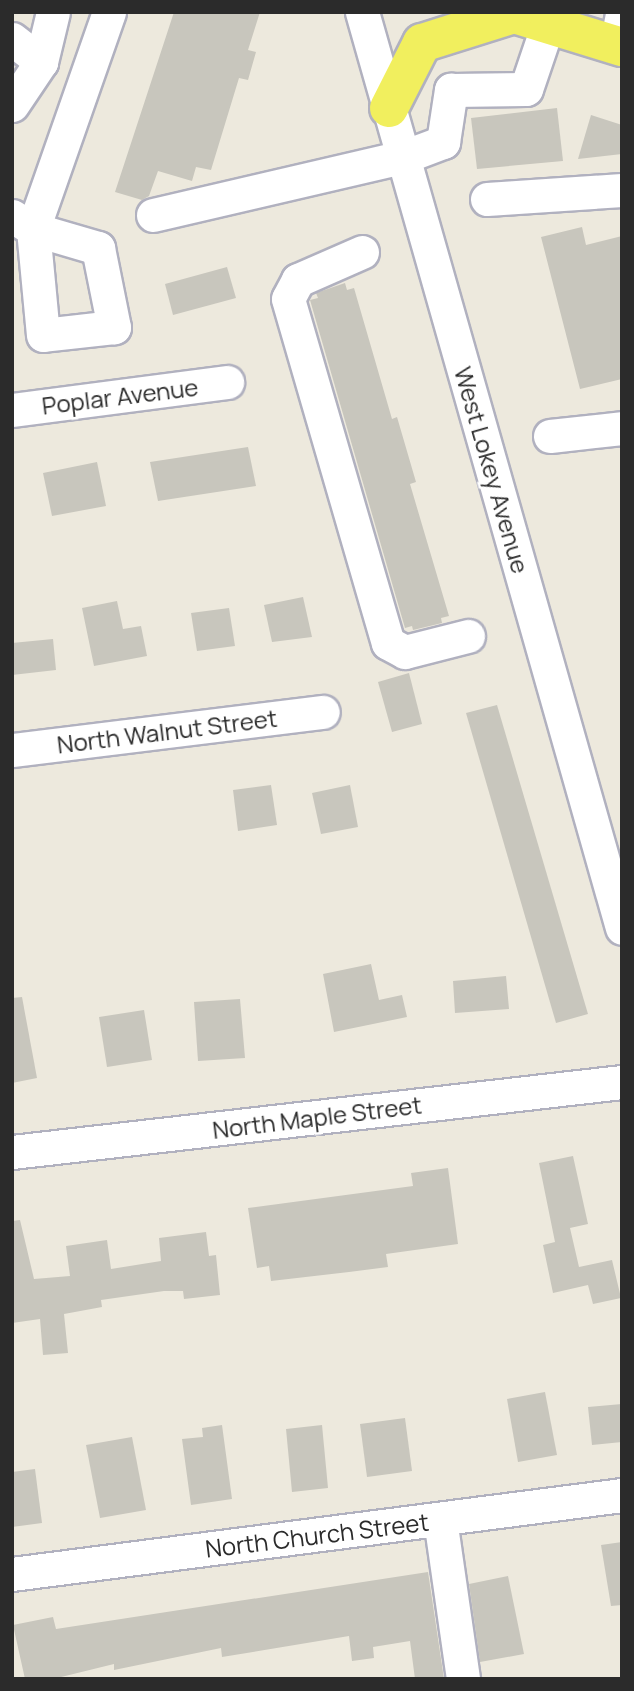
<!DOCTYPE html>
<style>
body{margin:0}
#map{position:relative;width:634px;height:1691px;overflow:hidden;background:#ede9dd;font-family:Manrope,sans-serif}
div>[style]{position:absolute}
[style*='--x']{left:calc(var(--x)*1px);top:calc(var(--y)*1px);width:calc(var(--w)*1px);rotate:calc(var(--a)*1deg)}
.building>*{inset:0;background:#c8c6bd}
.roads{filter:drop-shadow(2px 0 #b1b1bf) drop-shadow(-2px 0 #b1b1bf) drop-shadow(0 2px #b1b1bf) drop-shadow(0 -2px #b1b1bf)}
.minor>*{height:33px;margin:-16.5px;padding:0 16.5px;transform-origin:16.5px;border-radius:16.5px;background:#fff}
.major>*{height:38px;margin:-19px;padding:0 19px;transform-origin:19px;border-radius:19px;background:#f1ef5e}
span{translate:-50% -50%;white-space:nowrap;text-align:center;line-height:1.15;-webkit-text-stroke:5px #fff;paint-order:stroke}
.street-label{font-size:24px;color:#2b2b2b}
.frame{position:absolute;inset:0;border:14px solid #2b2b2b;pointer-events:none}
</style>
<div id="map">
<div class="building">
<div style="clip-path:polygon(174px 12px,260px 12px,248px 50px,256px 52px,248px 80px,239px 78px,211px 170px,196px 167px,192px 181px,158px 171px,149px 196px,142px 200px,115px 192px)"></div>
<div style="clip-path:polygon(557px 108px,563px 161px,477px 169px,471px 118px)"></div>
<div style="clip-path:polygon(591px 115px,622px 125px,622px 154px,578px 159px)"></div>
<div style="clip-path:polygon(582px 227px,586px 245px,622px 236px,622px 379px,580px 389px,541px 237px)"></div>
<div style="clip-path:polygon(227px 267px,236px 298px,173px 315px,165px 284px)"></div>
<div style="clip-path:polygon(345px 283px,347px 290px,354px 288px,392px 419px,397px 417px,416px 482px,410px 484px,449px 616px,441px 618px,442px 623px,413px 630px,412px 626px,405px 628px,310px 300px,318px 298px,316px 293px)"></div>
<div style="clip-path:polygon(248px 447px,256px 486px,158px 501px,150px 462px)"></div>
<div style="clip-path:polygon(97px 462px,106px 506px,52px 516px,43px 473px)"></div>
<div style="clip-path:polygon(303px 597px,312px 637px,272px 642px,264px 605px)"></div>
<div style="clip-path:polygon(117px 601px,123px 629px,141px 626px,147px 656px,94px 666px,82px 608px)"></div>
<div style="clip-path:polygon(229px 608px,235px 646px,197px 651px,191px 613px)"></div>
<div style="clip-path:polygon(53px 639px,56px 670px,12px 675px,12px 643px)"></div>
<div style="clip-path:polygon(409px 673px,422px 724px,392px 732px,378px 682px)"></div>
<div style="clip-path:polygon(497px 705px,588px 1014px,556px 1023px,466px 713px)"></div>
<div style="clip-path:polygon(271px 785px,277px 825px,238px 831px,233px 790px)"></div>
<div style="clip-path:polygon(350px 785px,358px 827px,321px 834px,312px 793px)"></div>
<div style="clip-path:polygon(371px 964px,379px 1000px,402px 995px,407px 1017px,334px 1032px,323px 974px)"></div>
<div style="clip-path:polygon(506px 976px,509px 1009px,455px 1013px,453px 981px)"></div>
<div style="clip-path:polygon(22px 997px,37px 1078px,12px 1083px,12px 998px)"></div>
<div style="clip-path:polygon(240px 999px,245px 1058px,198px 1061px,194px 1002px)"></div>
<div style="clip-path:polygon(144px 1010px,152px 1060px,107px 1067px,99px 1017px)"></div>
<div style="clip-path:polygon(573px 1156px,588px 1224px,570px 1228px,579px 1267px,612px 1260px,621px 1298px,593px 1304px,588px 1285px,553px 1293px,543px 1245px,555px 1242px,539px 1163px)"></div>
<div style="clip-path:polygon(448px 1168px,458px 1244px,386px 1254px,388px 1267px,349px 1272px,271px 1281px,269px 1266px,257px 1268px,248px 1208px,413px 1186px,411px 1173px)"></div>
<div style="clip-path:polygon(20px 1220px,34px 1279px,70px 1276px,66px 1246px,107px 1240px,111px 1269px,161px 1261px,159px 1238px,206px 1232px,209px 1256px,216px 1255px,220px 1295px,184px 1299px,183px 1291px,164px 1291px,101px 1300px,102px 1307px,64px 1314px,68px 1353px,43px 1355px,40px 1319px,12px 1323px,12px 1221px)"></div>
<div style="clip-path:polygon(545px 1392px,557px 1455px,518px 1462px,507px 1399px)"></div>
<div style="clip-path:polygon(622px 1404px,622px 1442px,592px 1445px,588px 1407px)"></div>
<div style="clip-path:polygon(405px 1418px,412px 1471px,367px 1477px,360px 1424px)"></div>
<div style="clip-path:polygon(222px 1425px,232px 1499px,191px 1505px,182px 1439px,203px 1437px,202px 1428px)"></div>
<div style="clip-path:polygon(322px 1425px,328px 1488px,292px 1492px,286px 1429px)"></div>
<div style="clip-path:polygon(132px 1437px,146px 1510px,100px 1518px,86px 1445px)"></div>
<div style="clip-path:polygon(35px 1469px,42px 1523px,12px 1527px,12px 1472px)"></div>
<div style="clip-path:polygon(622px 1542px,622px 1605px,611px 1606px,601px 1545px)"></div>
<div style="clip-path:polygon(428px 1572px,444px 1679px,415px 1679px,410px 1641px,373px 1647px,374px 1658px,352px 1661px,349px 1636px,222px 1657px,221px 1648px,114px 1670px,114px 1664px,53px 1679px,25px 1679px,13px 1625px,53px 1617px,56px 1629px)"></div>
<div style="clip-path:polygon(508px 1576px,524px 1654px,480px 1662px,469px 1584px)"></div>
</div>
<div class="roads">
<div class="minor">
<div style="--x:362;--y:12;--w:952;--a:74.15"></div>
<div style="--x:12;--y:39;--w:37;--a:38"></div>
<div style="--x:41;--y:62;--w:51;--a:-76.5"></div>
<div style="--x:616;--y:45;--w:33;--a:-79"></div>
<div style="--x:12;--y:105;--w:52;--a:-56"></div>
<div style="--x:487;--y:199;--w:135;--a:-3.8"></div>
<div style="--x:153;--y:215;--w:257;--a:-13.1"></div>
<div style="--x:403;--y:157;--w:43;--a:-20.6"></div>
<div style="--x:443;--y:142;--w:53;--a:-81.3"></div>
<div style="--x:451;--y:90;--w:75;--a:-0.8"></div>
<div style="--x:526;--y:89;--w:69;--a:-71.3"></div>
<div style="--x:12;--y:216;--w:25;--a:32"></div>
<div style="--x:33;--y:229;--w:68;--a:16.3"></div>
<div style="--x:98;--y:248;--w:81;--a:78.6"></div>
<div style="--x:114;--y:327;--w:71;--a:173.6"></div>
<div style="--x:43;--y:335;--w:106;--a:-95.4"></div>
<div style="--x:33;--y:229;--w:230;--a:-70.7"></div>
<div style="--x:362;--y:252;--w:70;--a:156.4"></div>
<div style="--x:298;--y:280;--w:21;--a:118"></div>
<div style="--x:288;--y:299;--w:358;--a:73.8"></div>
<div style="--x:388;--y:643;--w:19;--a:28"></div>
<div style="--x:405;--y:652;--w:65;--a:-14.3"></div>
<div style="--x:12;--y:410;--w:217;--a:-7.4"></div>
<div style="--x:550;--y:436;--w:72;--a:-6.3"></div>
<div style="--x:12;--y:750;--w:313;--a:-7"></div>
<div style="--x:12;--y:1152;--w:614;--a:-6.55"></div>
<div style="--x:440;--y:1519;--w:162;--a:81.8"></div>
<div style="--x:12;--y:1574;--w:615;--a:-7.38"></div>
</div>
<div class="major">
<div style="--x:508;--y:12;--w:119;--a:17.1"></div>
<div style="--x:389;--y:108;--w:73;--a:-63.1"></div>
<div style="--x:422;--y:43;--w:96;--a:-17.5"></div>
</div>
</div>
<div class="street-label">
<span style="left:120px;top:396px;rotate:-7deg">Poplar Avenue</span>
<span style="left:492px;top:470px;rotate:74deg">West Lokey Avenue</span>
<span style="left:167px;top:731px;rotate:-7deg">North Walnut Street</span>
<span style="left:317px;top:1117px;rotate:-7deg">North Maple Street</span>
<span style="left:317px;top:1535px;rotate:-7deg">North Church Street</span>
</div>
<div class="frame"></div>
</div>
